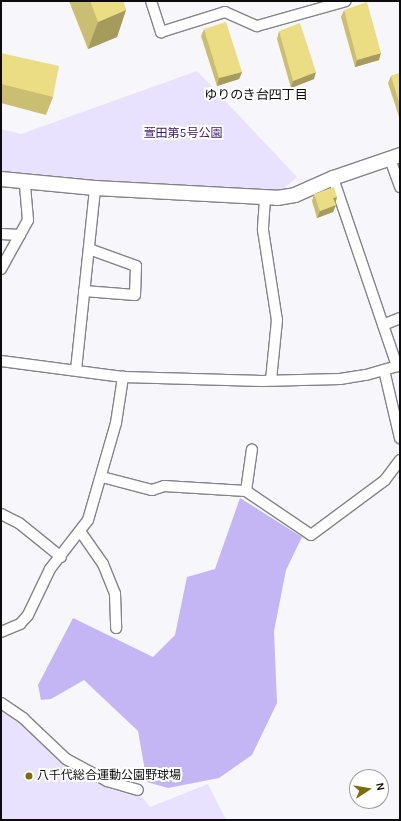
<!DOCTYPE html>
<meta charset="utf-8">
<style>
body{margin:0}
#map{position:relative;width:401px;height:821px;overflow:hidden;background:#f7f6fb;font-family:Karla,"Noto Sans JP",sans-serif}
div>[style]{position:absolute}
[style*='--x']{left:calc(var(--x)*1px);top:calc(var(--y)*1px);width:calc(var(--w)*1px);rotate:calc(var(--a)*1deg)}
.green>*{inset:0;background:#e8e2ff}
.forest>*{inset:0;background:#c4b5f4}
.roads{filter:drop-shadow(1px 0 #848388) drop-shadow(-1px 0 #848388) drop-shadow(0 1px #848388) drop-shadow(0 -1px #848388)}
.street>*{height:10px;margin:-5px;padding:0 5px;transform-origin:5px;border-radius:5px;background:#fff}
.secondary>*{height:14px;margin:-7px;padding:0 7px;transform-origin:7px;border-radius:7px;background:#fff}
.wall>*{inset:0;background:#cabe72}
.shaded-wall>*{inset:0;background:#a49b5c}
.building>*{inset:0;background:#ebdd84}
.dots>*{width:11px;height:11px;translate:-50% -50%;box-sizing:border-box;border:2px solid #fff;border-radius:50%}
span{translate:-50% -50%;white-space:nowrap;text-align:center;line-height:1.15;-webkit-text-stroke:4px #fff;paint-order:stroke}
.park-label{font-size:12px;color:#3b1871}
.poi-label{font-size:12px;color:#0c0c0d}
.left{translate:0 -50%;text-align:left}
.neighbourhood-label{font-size:13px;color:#0c0c0d}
.frame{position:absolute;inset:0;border:2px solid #0c0c0d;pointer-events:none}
.north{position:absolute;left:349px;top:769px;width:40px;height:40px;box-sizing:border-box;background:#fff;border:1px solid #9e9e9e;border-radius:50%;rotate:78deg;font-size:11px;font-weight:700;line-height:16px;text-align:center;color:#0c0c0d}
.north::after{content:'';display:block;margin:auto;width:14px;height:18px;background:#7b6d08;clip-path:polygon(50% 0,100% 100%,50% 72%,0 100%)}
</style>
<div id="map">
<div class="green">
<div style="clip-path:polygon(197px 71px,297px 177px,278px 193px,1px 176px,1px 129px,21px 134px)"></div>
<div style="clip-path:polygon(1px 710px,19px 722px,48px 750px,77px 772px,113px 790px,142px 797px,150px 807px,208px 784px,226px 820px,1px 820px)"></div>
</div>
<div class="forest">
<div style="clip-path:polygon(240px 498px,302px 537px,286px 570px,274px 631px,277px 703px,252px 755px,219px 778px,168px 788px,147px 782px,138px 731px,84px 680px,51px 699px,41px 700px,38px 685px,73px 618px,153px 657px,175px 635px,187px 577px,215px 569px)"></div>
</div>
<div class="roads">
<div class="street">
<div style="--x:151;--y:1;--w:33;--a:72"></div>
<div style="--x:161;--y:32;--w:67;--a:-17.4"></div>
<div style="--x:225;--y:12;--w:35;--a:24"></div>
<div style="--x:257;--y:26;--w:92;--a:-15.7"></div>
<div style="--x:390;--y:159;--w:30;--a:70"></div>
<div style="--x:333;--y:178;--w:199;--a:71.2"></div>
<div style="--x:265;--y:199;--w:31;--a:94"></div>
<div style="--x:263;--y:230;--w:91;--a:81.2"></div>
<div style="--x:277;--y:320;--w:60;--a:95.7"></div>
<div style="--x:1;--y:234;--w:19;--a:3"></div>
<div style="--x:1;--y:269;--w:56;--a:-61.1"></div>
<div style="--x:28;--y:220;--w:38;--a:-95"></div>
<div style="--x:84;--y:291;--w:51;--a:4.5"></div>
<div style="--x:135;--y:295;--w:29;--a:-88"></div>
<div style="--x:136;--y:266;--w:50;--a:-160.1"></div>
<div style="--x:383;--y:325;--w:18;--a:-22"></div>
<div style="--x:1;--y:361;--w:123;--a:7.5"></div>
<div style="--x:123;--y:377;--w:139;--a:1.6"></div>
<div style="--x:262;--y:381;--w:78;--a:-1.5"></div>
<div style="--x:340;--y:379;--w:26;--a:-9"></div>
<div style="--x:366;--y:375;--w:35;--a:-16"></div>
<div style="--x:76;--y:370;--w:183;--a:-84"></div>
<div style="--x:384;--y:370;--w:70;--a:76.8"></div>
<div style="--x:102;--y:477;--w:52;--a:14.6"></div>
<div style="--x:152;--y:490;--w:13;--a:-18"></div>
<div style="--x:164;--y:486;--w:82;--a:3.5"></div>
<div style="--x:246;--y:491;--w:78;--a:34.1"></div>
<div style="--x:311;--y:535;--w:92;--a:-36.6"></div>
<div style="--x:385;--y:480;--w:25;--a:-53"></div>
<div style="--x:246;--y:491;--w:42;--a:-81.9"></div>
<div style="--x:1;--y:514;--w:20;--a:27"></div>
<div style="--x:19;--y:523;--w:54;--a:39"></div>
<div style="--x:80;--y:531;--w:40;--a:55.1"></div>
<div style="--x:103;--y:564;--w:32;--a:68"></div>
<div style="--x:115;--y:594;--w:34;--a:88"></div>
<div style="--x:1;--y:632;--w:21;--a:-23"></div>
<div style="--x:20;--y:624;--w:12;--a:-48"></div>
<div style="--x:28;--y:615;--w:51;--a:-64.4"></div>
<div style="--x:50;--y:569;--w:62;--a:-52.2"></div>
<div style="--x:88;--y:520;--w:101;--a:-73.9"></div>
<div style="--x:116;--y:423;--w:47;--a:-81.3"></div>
<div style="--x:1;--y:703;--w:27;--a:34"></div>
<div style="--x:23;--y:718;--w:59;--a:43.6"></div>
<div style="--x:66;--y:759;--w:47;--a:28.2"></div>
<div style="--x:107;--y:781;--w:32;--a:16"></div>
</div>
<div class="secondary">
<div style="--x:1;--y:179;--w:94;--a:5.5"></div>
<div style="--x:95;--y:188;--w:182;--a:3.1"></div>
<div style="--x:277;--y:198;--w:18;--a:-9"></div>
<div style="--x:295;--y:195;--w:42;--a:-24.1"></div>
<div style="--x:333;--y:178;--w:71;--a:-18.9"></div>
</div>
</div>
<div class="wall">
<div style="clip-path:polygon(69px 1px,123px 1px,126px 10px,117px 37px,88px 49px)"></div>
<div style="clip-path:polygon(344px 10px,379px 60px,355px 67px,341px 17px)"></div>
<div style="clip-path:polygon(204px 29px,242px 72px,239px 79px,217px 86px,201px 36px)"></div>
<div style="clip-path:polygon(279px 31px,314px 79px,291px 88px,277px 39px)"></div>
<div style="clip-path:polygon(1px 53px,53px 97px,46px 115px,1px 103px)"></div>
<div style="clip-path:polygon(400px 73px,400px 120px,388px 83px,391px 76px)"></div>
<div style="clip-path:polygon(314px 194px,337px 197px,335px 204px,336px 205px,333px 212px,317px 218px,312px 201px)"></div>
</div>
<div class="shaded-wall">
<div style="clip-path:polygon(126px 10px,117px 37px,88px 49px,98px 22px)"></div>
<div style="clip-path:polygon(381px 53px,379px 60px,355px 67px,357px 60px)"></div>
<div style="clip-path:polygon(242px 72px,239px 79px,217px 86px,219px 78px)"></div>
<div style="clip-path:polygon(316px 72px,314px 79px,291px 88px,293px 81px)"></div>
<div style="clip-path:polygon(337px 197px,335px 204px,333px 198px)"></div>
<div style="clip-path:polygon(336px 205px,333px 212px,317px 218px,320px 211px)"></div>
</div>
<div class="building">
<div style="clip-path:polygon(90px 1px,123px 1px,126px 10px,98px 22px)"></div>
<div style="clip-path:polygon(367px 2px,381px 53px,357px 60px,344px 10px)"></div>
<div style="clip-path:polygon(226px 22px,242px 72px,219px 78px,204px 29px)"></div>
<div style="clip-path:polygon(300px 23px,316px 72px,293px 81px,279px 31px)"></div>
<div style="clip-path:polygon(1px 53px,59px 66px,53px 97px,1px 84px)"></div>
<div style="clip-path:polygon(400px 73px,400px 105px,391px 76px)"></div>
<div style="clip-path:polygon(334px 187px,337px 197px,333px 198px,336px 205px,320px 211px,314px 194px)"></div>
</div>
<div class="dots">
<div style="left:29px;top:776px;background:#7b6d08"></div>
</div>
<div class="park-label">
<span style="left:183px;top:134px">萱田第5号公園</span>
</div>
<div class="poi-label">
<span class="left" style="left:37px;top:776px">八千代総合運動公園野球場</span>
</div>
<div class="neighbourhood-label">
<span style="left:256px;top:95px">ゆりのき台四丁目</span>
</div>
<div class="frame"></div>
<div class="north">N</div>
</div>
